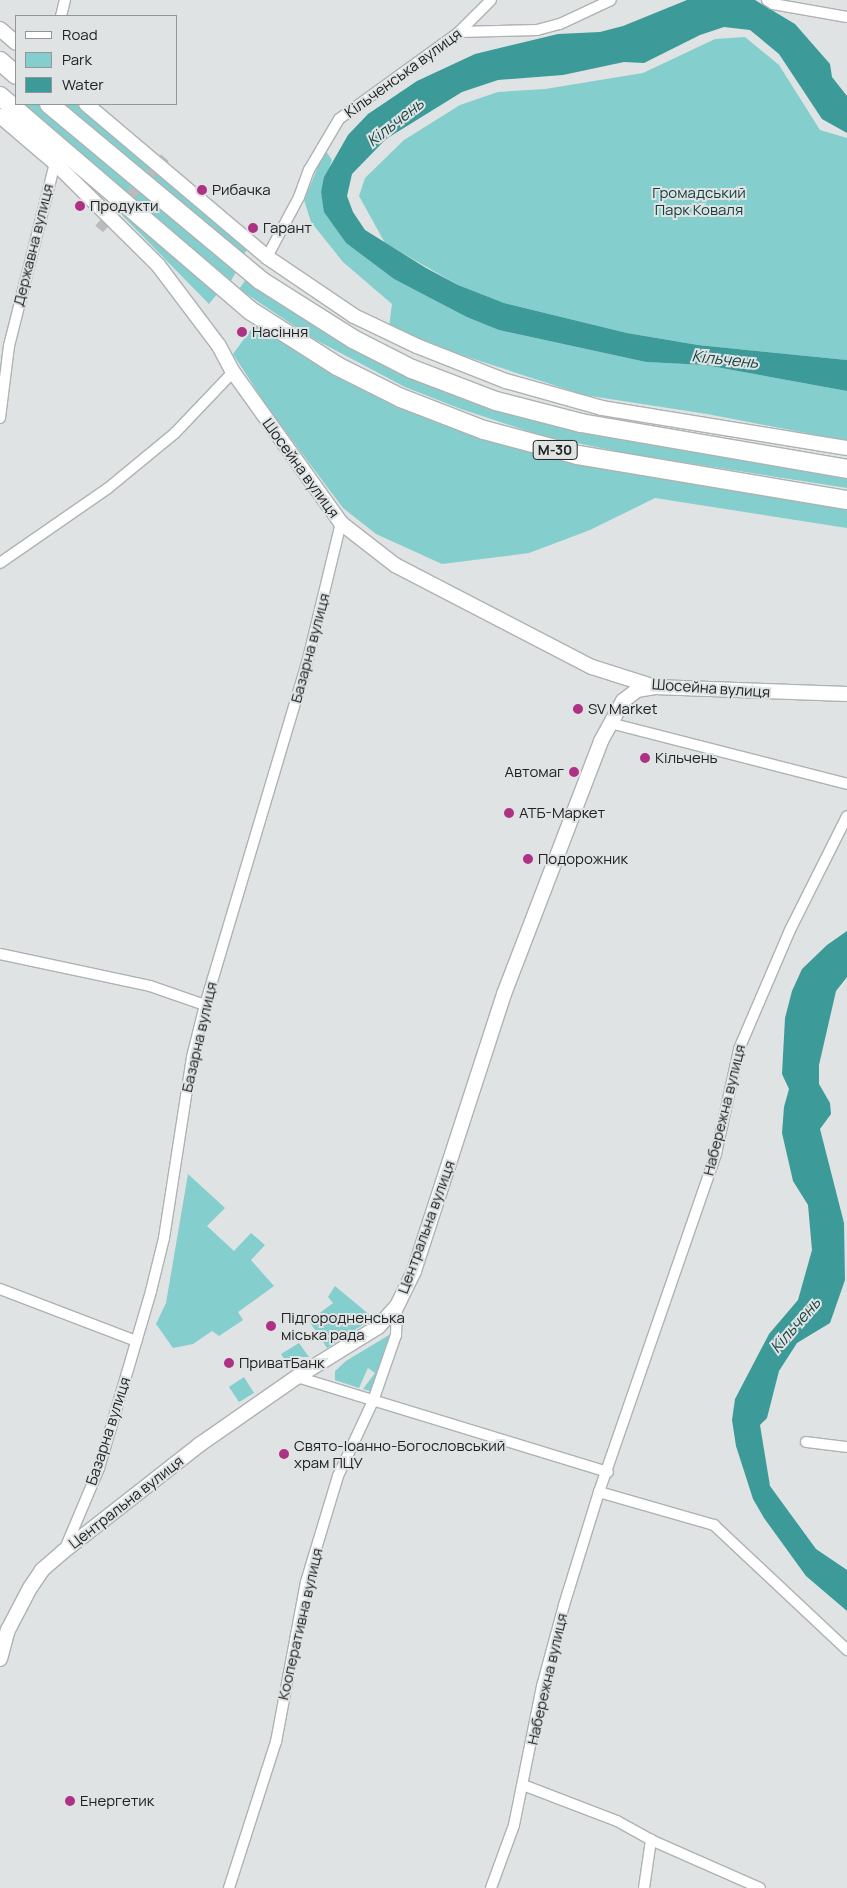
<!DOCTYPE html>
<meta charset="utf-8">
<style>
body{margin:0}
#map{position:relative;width:847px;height:1888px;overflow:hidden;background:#dfe3e3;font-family:Manrope,sans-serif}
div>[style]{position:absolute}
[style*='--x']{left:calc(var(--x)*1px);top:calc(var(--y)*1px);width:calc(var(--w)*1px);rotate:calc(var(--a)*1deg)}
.green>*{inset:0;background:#84cecd}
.water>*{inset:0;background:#3c9a99}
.street-tunnel>*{height:10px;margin-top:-5px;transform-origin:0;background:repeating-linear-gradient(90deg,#b9bcbc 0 10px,transparent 0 15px)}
.roads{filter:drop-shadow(1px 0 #aeb2b2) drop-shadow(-1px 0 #aeb2b2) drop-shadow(0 1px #aeb2b2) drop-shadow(0 -1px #aeb2b2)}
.street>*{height:10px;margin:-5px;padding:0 5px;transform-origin:5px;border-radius:5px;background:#fff}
.secondary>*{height:14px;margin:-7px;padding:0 7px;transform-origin:7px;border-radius:7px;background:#fff}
.highway>*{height:18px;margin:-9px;padding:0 9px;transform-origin:9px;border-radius:9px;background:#fff}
.dots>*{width:14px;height:14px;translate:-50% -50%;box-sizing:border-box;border:2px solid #dfe3e3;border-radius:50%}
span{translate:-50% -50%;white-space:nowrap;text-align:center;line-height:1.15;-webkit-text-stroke:4px #dfe3e3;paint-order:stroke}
.shield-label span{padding:1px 4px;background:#dfe3e3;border:1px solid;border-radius:4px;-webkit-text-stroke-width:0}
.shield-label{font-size:14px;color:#212222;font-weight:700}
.street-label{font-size:15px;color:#212222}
.poi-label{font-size:15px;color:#212222}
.left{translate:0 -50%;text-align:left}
.right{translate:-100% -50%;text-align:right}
.park-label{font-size:15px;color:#113d3c}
.water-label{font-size:16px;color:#1b4545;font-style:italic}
.legend{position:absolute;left:15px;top:15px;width:162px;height:90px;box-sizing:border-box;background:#dfe3e3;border:1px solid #939696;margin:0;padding:6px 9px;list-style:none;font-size:15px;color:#212222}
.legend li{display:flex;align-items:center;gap:10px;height:25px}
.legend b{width:25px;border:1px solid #939696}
</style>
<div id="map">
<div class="green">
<div style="clip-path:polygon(745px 37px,779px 65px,820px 130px,847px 138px,847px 360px,698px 345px,627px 333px,504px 303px,458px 285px,385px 243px,359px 196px,365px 178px,404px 140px,460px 105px,498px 92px,545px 89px,643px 73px,715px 39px)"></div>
<div style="clip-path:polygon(23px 104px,42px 104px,237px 270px,231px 281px)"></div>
<div style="clip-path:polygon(65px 104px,78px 104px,247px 250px,243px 255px)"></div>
<div style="clip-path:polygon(22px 125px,218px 293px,209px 304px,120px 213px)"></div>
<div style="clip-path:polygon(325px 150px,332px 160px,321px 192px,325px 212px,346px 243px,394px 279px,499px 330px,646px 362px,705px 365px,847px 391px,847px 441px,707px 414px,584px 395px,434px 346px,389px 327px,392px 304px,343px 262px,311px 222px,304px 200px)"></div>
<div style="clip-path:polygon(247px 278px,467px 396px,847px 474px,847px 488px,630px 454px,543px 436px,461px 409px,405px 387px,314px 339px,239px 289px)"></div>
<div style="clip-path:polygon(255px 324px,295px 349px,461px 429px,847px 507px,847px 528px,655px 498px,590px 530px,529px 553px,442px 564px,376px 534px,343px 508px,268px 408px,233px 354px)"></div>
<div style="clip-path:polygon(188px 1174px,225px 1208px,207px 1226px,234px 1251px,251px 1233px,265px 1245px,251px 1260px,274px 1286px,238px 1312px,243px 1320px,219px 1336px,212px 1331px,193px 1344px,173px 1348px,156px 1324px,166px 1303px)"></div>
<div style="clip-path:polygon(335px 1286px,371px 1316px,367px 1322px,327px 1348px,309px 1321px,333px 1303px,328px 1297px)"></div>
<div style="clip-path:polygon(389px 1335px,394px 1336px,373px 1392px,363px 1389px,375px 1373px,368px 1368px,359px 1388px,335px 1380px,335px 1371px,346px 1361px)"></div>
<div style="clip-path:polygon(299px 1343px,309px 1357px,293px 1357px,294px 1367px,290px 1369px,281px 1354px)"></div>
<div style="clip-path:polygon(244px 1377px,254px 1393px,239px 1402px,229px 1387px)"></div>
</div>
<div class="water">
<div style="clip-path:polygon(687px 0,755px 0,795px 24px,830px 64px,832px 77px,847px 96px,847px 133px,822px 119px,779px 54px,750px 30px,724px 27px,700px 35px,644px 63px,624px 62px,563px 75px,498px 80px,462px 92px,386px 139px,352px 174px,347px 196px,353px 212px,365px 230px,426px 268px,458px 285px,504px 303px,627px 333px,698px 345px,847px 360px,847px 391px,705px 365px,646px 362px,499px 330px,467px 317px,394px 279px,346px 243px,324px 212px,321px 192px,324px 177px,348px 135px,368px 114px,417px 81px,475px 54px,558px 34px,600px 32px,623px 26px)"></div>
<div style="clip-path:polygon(847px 931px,847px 977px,836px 991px,819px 1065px,819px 1084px,830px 1103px,831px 1114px,820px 1129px,844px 1223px,845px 1280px,830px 1323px,797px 1343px,779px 1371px,767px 1418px,760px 1425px,770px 1486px,816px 1549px,847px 1570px,847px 1611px,806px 1576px,764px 1518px,753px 1499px,736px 1446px,732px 1420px,735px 1399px,769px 1334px,798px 1300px,812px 1250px,808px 1205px,793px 1181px,782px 1133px,784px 1107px,789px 1089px,782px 1074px,785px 1018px,792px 991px,802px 969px,827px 945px)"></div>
</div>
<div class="street-tunnel">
<div style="--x:99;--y:229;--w:97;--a:-47.1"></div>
</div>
<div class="roads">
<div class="street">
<div style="--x:767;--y:0;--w:7;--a:34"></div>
<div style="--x:773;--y:4;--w:75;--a:10"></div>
<div style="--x:61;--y:16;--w:16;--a:-76"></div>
<div style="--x:459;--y:32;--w:78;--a:-1.5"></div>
<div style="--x:537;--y:30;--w:24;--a:-15"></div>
<div style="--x:560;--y:24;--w:56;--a:-25.2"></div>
<div style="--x:267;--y:257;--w:68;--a:-61.9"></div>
<div style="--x:299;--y:197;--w:29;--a:-70"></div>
<div style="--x:309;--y:170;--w:59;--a:-59.5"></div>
<div style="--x:339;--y:119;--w:148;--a:-35.9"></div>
<div style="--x:459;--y:32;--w:45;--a:-45"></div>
<div style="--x:0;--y:418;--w:73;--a:-82.9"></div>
<div style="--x:9;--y:346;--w:189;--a:-75.9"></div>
<div style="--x:0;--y:563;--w:130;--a:-34.7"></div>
<div style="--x:107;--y:489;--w:88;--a:-39.5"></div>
<div style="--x:175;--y:433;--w:84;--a:-46.4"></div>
<div style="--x:610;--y:723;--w:245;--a:14.4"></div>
<div style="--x:0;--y:954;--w:153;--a:12"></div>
<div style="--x:150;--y:986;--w:58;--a:19.1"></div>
<div style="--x:0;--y:1289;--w:146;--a:20.9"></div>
<div style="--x:297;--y:1377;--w:325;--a:17"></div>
<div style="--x:806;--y:1442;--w:41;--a:7"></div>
<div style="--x:599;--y:1492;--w:120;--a:16"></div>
<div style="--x:714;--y:1525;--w:183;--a:43.2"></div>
<div style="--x:64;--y:1551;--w:90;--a:-67.1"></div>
<div style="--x:99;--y:1468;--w:184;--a:-73.6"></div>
<div style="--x:151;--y:1291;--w:55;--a:-76.2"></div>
<div style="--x:164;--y:1238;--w:183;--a:-81.2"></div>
<div style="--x:192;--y:1057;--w:54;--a:-76"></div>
<div style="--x:205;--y:1005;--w:361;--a:-73.4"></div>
<div style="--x:308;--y:659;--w:140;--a:-76.4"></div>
<div style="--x:523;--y:1785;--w:101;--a:21"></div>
<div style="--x:617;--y:1821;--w:39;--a:29"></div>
<div style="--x:651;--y:1840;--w:119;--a:23.8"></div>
<div style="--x:229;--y:1888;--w:153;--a:-72.2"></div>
<div style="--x:276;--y:1742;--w:163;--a:-79.4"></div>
<div style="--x:306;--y:1582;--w:111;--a:-73.2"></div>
<div style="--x:338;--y:1476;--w:83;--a:-65"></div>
<div style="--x:373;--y:1401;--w:70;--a:-70.8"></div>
<div style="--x:396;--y:1335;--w:29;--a:-88"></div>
<div style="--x:491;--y:1888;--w:67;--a:-69.9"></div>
<div style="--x:514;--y:1825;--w:142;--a:-78.6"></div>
<div style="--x:542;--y:1686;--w:84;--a:-74.8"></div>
<div style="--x:564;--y:1605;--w:118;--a:-72.8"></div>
<div style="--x:599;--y:1492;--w:358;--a:-70.9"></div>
<div style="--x:716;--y:1154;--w:107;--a:-77.6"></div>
<div style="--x:739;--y:1049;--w:129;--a:-66.8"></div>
<div style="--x:790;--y:930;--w:127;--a:-63.4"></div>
<div style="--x:644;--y:1888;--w:49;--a:-81.7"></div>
</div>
<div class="secondary">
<div style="--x:0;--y:29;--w:21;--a:41"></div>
<div style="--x:86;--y:104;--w:237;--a:40.2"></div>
<div style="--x:267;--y:257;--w:105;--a:34.1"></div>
<div style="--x:354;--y:316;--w:70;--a:25.5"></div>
<div style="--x:417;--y:346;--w:96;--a:21.5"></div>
<div style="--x:506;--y:381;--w:100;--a:15.7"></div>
<div style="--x:602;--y:408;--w:248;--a:9.3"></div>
<div style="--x:0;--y:116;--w:72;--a:40.5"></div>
<div style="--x:55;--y:163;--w:145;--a:44.7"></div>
<div style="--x:158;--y:265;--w:101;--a:53"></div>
<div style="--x:219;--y:346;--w:30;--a:62"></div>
<div style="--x:233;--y:372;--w:186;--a:54.4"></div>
<div style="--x:341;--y:523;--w:68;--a:37.9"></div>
<div style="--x:395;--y:565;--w:222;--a:27.4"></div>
<div style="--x:592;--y:667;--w:66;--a:17.6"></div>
<div style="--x:655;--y:687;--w:192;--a:2.1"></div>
<div style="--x:0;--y:1659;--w:30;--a:-75"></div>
<div style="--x:8;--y:1630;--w:47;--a:-62.4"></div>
<div style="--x:30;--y:1588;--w:22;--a:-56"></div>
<div style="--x:42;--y:1570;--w:29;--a:-41"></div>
<div style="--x:64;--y:1551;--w:172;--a:-38.1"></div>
<div style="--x:199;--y:1445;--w:119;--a:-34.8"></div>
<div style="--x:297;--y:1377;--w:95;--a:-31.7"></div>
<div style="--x:378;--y:1327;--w:28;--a:-48"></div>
<div style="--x:397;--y:1306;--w:39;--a:-64"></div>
<div style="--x:414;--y:1271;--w:291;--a:-72"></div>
<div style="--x:504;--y:994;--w:271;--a:-69"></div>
<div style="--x:601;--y:741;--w:46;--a:-61.2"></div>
<div style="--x:623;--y:701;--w:18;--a:-38"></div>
<div style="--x:637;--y:690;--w:18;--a:-9"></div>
</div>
<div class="highway">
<div style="--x:0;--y:61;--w:21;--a:41"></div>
<div style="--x:0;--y:96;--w:330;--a:40.6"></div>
<div style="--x:251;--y:311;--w:102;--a:32.6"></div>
<div style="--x:337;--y:366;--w:72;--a:26.6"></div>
<div style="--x:401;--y:398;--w:89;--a:21.1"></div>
<div style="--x:484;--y:430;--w:97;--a:14.9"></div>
<div style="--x:578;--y:455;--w:273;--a:9.5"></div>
<div style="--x:49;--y:104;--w:275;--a:39.8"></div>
<div style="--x:260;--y:280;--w:110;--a:32.4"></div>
<div style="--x:353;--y:339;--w:66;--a:27"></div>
<div style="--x:412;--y:369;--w:90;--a:20.9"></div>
<div style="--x:496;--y:401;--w:88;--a:14.5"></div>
<div style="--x:581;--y:423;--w:270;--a:9.8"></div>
</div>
</div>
<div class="dots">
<div style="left:202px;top:190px;background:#ad3184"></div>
<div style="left:80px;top:206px;background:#ad3184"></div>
<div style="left:253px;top:228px;background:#ad3184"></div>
<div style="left:242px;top:332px;background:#ad3184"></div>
<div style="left:578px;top:709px;background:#ad3184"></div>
<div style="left:645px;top:758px;background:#ad3184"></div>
<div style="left:574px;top:772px;background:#ad3184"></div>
<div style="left:509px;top:813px;background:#ad3184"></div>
<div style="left:528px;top:859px;background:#ad3184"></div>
<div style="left:271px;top:1326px;background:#ad3184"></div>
<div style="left:229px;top:1363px;background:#ad3184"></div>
<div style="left:284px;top:1454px;background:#ad3184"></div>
<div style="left:70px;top:1801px;background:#ad3184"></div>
</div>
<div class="shield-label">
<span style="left:555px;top:450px">М-30</span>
</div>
<div class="street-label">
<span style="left:403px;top:73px;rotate:-36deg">Кільченська вулиця</span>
<span style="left:33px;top:245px;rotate:-76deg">Державна вулиця</span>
<span style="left:301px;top:468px;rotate:54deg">Шосейна вулиця</span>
<span style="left:310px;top:648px;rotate:-75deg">Базарна вулиця</span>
<span style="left:711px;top:688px;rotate:4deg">Шосейна вулиця</span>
<span style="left:199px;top:1037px;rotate:-77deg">Базарна вулиця</span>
<span style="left:724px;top:1110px;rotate:-76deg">Набережна вулиця</span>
<span style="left:426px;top:1227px;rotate:-70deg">Центральна вулиця</span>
<span style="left:108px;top:1431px;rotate:-72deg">Базарна вулиця</span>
<span style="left:126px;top:1502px;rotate:-38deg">Центральна вулиця</span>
<span style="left:300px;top:1624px;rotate:-77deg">Кооперативна вулиця</span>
<span style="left:547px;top:1679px;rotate:-77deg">Набережна вулиця</span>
</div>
<div class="poi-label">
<span class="left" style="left:212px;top:190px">Рибачка</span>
<span class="left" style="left:90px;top:206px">Продукти</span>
<span class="left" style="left:263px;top:228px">Гарант</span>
<span class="left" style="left:252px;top:332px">Насіння</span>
<span class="left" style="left:588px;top:709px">SV Market</span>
<span class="left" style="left:655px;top:758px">Кільчень</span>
<span class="right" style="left:564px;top:772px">Автомаг</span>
<span class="left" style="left:519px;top:813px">АТБ-Маркет</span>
<span class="left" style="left:538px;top:859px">Подорожник</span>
<span class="left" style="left:281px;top:1326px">Підгородненська<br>міська рада</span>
<span class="left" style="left:239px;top:1363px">ПриватБанк</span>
<span class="left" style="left:294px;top:1454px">Свято-Іоанно-Богословський<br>храм ПЦУ</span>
<span class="left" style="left:80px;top:1801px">Енергетик</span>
</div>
<div class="park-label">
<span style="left:699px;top:201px">Громадський<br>Парк Коваля</span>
</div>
<div class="water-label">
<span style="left:395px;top:122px;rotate:-38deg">Кільчень</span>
<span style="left:725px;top:359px;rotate:6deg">Кільчень</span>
<span style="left:795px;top:1325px;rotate:-49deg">Кільчень</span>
</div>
<ul class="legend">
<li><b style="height:6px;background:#fff"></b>Road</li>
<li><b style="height:14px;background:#84cecd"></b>Park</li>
<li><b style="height:14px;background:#3c9a99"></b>Water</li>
</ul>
</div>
